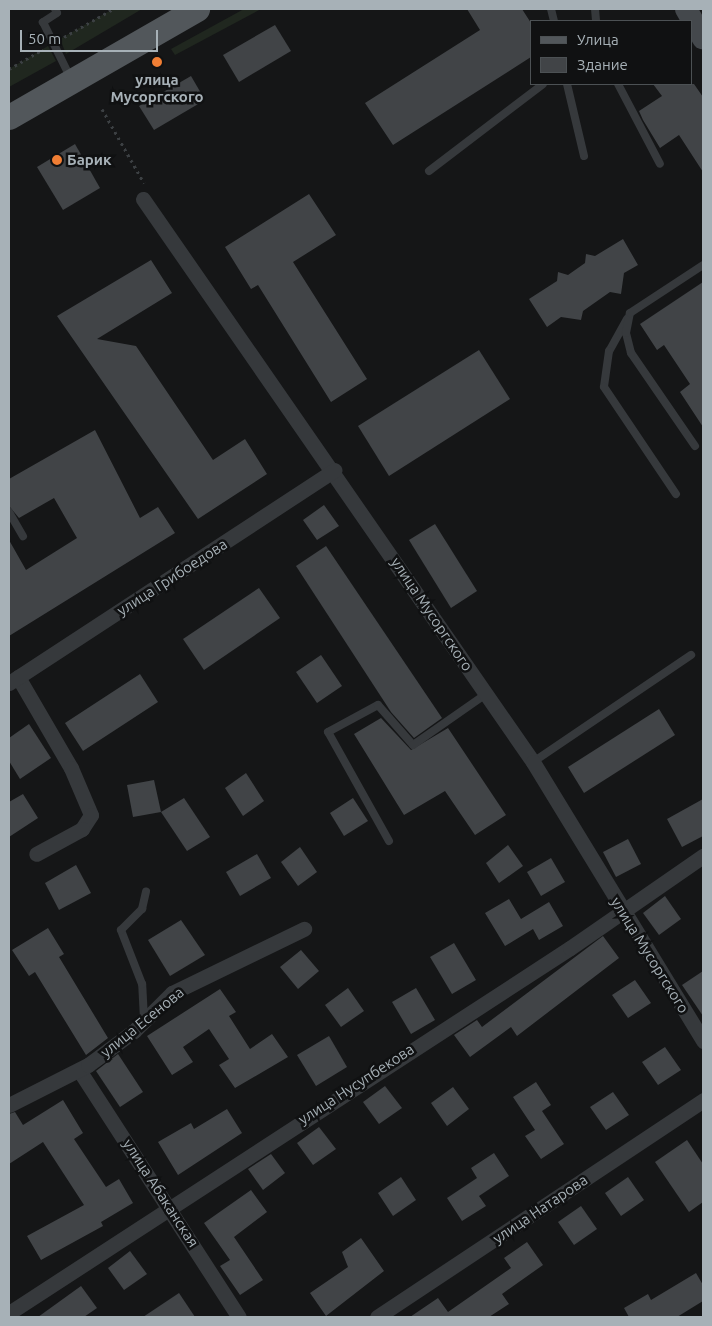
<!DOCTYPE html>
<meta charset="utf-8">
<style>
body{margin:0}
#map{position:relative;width:712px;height:1326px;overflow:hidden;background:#151617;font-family:Ubuntu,sans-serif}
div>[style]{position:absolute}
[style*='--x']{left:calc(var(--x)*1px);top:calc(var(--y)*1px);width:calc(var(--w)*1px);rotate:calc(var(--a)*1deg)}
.green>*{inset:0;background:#20271f}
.building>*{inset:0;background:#414447}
.path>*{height:3px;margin-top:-1.5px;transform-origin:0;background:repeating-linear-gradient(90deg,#3c4043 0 2.5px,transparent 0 6.5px)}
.lane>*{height:8px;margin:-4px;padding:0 4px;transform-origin:4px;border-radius:4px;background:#36393c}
.street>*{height:15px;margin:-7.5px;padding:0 7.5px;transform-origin:7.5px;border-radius:7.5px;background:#36393c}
.secondary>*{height:22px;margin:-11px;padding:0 11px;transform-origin:11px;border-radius:11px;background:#44484c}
.primary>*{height:25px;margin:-12.5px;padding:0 12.5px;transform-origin:12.5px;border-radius:12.5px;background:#52575b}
.dots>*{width:14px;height:14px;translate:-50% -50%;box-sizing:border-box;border:2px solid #101112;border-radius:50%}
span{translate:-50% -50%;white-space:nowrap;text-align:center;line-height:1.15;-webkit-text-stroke:5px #101112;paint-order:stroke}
.poi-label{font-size:15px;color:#a7b1b7;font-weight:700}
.left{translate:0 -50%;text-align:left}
.street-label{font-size:15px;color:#a7b1b7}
.frame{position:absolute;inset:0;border:10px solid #a7b1b7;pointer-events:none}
.legend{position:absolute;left:530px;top:20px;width:162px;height:65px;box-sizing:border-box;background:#101112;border:1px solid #4c5154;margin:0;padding:6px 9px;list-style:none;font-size:15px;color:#a7b1b7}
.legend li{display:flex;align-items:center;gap:10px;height:25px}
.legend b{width:25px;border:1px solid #4c5154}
.scale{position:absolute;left:20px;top:30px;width:138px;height:22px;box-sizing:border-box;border:2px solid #a7b1b7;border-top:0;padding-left:6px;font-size:15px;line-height:18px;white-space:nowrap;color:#a7b1b7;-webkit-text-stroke:4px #101112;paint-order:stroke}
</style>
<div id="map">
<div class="green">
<div style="clip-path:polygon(113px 9px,142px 9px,66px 54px,60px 39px)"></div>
<div style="clip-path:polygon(244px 9px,261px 9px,175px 55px,171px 49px)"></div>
<div style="clip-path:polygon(48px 46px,56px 61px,9px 87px,9px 69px)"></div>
</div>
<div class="building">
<div style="clip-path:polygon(467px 9px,522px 9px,531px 23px,531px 57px,393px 145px,365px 103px,480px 30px)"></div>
<div style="clip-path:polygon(275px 25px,291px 51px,239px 82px,223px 55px)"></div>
<div style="clip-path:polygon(191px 76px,205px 100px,154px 130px,139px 106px)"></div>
<div style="clip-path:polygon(653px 84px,694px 84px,703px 97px,703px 172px,679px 135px,660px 148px,643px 120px,639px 111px,662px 96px)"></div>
<div style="clip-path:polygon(75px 144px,100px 188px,63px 210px,37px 167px)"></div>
<div style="clip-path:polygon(309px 194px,336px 235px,293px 262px,367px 379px,331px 402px,258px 285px,251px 289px,225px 247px)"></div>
<div style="clip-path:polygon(623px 239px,638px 265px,624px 273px,621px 294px,610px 292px,583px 311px,581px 320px,561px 317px,547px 327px,529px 299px,557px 281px,558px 272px,568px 275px,585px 263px,586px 254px,595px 256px)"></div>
<div style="clip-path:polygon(151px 260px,172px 293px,97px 339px,136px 346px,213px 460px,245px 439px,267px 474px,198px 519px,57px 316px)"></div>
<div style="clip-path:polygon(703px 282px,703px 427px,680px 392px,690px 384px,664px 345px,657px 350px,640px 324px)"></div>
<div style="clip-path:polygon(479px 350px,510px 399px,389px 476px,358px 426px)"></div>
<div style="clip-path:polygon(95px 430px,140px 518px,158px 507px,175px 533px,9px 636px,9px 540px,26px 570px,77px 538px,54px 498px,19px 518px,9px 506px,9px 479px)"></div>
<div style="clip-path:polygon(324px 505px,339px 526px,317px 540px,303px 520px)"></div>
<div style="clip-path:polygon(435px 524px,477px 591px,451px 608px,409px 540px)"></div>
<div style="clip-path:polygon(326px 546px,442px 718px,414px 738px,391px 712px,296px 566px)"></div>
<div style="clip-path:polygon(259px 588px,280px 618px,204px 670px,183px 639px)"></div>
<div style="clip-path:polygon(321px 655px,342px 686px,317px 703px,296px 672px)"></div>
<div style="clip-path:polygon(140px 674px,158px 702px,83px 751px,65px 723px)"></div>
<div style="clip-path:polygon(659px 709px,675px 735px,584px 793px,568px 767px)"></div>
<div style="clip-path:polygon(381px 718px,411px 750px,448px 728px,506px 815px,475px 835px,445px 791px,404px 815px,354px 734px)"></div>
<div style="clip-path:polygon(29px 724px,51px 758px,20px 779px,9px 761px,9px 738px)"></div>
<div style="clip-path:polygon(246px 773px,264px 801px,243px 816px,225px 788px)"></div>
<div style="clip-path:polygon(154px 780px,161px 812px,133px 817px,127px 785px)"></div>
<div style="clip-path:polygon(23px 794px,38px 818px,9px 837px,9px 802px)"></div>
<div style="clip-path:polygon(184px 798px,210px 837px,187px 851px,161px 812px)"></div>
<div style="clip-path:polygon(353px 798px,368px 821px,344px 836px,330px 813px)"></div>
<div style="clip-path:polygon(703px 799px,703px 836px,682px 847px,667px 819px)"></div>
<div style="clip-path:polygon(628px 839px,641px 864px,616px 877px,603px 852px)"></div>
<div style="clip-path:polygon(508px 845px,523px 866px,499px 883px,486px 863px)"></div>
<div style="clip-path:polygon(300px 847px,317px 872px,298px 886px,281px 862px)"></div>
<div style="clip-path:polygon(257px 854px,271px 878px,240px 896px,226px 872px)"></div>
<div style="clip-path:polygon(551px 858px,565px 882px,541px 896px,527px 872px)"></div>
<div style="clip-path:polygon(76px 865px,91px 893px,59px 910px,45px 883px)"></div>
<div style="clip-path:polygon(665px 896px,681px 919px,659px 935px,643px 913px)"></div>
<div style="clip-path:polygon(509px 899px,521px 919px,549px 902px,563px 926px,539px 940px,533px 929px,505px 946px,485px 913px)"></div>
<div style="clip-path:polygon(181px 920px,205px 955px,170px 976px,148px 940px)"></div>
<div style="clip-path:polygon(48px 928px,64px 954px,59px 957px,108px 1038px,86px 1055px,35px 972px,29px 976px,12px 950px)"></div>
<div style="clip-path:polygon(603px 936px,619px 958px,517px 1036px,511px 1027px,470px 1057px,454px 1035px,477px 1020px,482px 1027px)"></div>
<div style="clip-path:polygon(454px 943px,476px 980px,452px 994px,430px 957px)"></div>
<div style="clip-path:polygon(301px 950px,319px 971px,298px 989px,280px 967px)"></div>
<div style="clip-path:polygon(703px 971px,703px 1016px,682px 985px)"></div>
<div style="clip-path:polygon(635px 980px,651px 1003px,628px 1018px,612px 995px)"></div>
<div style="clip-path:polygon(348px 988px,364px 1011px,341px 1027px,325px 1005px)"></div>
<div style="clip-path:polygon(416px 988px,435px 1020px,411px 1034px,392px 1002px)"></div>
<div style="clip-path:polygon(220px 989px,236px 1012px,229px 1016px,250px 1049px,272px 1034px,288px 1057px,235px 1088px,219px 1065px,229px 1059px,209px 1029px,183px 1047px,193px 1062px,172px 1075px,147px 1036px)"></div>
<div style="clip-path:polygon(329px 1036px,347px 1067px,316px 1086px,297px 1055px)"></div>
<div style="clip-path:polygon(665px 1047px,681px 1070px,658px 1085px,642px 1062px)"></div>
<div style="clip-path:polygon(118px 1054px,143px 1092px,120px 1107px,96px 1071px)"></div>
<div style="clip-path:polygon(536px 1082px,551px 1105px,542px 1111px,564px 1144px,541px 1159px,525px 1136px,535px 1130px,513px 1097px)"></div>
<div style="clip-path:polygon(385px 1086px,402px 1108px,379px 1124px,363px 1102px)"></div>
<div style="clip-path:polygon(453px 1087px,469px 1109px,447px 1126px,431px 1103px)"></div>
<div style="clip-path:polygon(613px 1092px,629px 1115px,606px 1130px,590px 1107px)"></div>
<div style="clip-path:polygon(63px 1100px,83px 1133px,74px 1139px,106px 1187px,119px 1179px,133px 1203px,101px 1222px,103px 1226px,41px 1260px,27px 1236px,84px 1205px,43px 1142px,9px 1164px,9px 1114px,15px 1112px,23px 1125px)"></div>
<div style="clip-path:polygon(227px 1109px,242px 1133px,178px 1175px,158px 1142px,191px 1123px,194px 1129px)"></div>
<div style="clip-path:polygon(319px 1127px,336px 1149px,313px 1165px,297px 1143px)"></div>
<div style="clip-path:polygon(687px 1140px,703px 1164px,703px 1202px,689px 1212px,655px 1162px)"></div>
<div style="clip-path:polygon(494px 1153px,509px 1176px,479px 1196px,486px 1206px,462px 1221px,447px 1198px,477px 1178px,471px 1168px)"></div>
<div style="clip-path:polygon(271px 1154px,285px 1173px,263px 1190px,248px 1169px)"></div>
<div style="clip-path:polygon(401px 1177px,416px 1200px,393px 1216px,378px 1193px)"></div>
<div style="clip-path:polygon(628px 1177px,644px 1200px,621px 1216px,605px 1193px)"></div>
<div style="clip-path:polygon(251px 1190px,267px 1212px,234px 1237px,263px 1280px,240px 1295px,220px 1266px,230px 1260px,204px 1223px)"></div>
<div style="clip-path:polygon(581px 1206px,597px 1229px,574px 1245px,558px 1222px)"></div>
<div style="clip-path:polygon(361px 1238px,384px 1271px,326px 1316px,310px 1293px,348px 1267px,342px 1252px)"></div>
<div style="clip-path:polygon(527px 1242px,543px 1265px,502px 1294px,509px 1304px,489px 1317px,410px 1317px,438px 1298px,448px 1312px,511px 1268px,504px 1258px)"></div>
<div style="clip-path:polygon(130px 1251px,147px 1274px,124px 1290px,108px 1268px)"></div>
<div style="clip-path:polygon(696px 1273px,703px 1285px,703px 1301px,677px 1317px,629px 1317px,624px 1308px,648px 1294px,651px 1300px)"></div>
<div style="clip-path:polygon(81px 1286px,97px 1308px,84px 1317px,38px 1317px)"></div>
<div style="clip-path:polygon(179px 1293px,195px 1317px,143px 1317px)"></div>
</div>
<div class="path">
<div style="--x:64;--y:37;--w:56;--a:-29.7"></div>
<div style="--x:9;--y:69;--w:39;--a:-30"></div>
<div style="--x:102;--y:109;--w:85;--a:60.4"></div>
</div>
<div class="lane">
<div style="--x:55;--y:9;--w:4;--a:63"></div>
<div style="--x:57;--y:13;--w:17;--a:147"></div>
<div style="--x:43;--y:22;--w:64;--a:63.8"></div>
<div style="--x:551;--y:9;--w:12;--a:76"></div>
<div style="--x:595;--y:9;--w:12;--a:85"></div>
<div style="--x:567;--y:84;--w:74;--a:76.7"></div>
<div style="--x:618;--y:84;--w:90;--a:62.3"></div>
<div style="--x:429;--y:171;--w:143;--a:-37.3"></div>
<div style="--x:627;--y:319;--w:37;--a:119"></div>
<div style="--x:609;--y:351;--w:36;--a:98"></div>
<div style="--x:604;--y:387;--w:129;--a:56.1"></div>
<div style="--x:695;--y:446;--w:113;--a:-124.5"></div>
<div style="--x:631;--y:353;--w:21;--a:-104"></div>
<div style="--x:626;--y:333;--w:20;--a:-79"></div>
<div style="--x:630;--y:313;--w:87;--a:-33.3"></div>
<div style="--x:9;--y:512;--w:28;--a:60"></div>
<div style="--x:533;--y:762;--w:191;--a:-34.1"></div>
<div style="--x:389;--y:841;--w:125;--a:-119.2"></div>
<div style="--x:328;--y:732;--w:57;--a:-28.4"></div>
<div style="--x:378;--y:705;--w:53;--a:48.8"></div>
<div style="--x:413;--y:745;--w:89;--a:-34.9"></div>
<div style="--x:144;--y:1019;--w:35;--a:-93"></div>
<div style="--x:142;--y:984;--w:58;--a:-111.3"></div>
<div style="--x:121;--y:930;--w:30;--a:-45"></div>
<div style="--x:142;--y:909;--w:18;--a:-77"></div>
</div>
<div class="street">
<div style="--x:143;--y:199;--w:685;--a:55.29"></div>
<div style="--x:533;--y:762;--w:327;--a:58.6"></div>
<div style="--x:18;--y:677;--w:105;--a:59.8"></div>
<div style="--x:71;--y:768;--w:51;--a:66.9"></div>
<div style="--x:91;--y:815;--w:17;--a:123"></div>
<div style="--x:82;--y:829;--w:52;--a:151.5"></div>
<div style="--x:9;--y:683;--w:389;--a:-33.2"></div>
<div style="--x:79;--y:1070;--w:294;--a:57.1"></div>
<div style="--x:9;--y:1105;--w:89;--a:-26.9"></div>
<div style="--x:88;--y:1065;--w:57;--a:-36.5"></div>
<div style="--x:134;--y:1031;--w:54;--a:-45"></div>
<div style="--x:172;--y:993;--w:147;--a:-25.9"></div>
<div style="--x:9;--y:1313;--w:669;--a:-33.05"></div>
<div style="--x:570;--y:948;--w:162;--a:-34.7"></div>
<div style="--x:377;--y:1317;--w:392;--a:-33.6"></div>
</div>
<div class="secondary">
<div style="--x:686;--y:9;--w:34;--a:60"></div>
</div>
<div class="primary">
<div style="--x:9;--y:117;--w:217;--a:-29.9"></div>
</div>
<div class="dots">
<div style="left:157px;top:62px;background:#f07e34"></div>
<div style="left:57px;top:160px;background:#f07e34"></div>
</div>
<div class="poi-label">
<span style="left:157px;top:88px">улица<br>Мусоргского</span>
<span class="left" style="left:67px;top:160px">Барик</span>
</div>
<div class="street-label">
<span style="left:172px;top:577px;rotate:-33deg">улица Грибоедова</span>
<span style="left:432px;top:614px;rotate:56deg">улица Мусоргского</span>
<span style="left:650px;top:955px;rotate:58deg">улица Мусоргского</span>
<span style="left:142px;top:1022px;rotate:-39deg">улица Есенова</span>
<span style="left:356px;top:1084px;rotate:-33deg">улица Нусупбекова</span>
<span style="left:161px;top:1193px;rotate:57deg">улица Абаканская</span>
<span style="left:540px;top:1209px;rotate:-34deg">улица Натарова</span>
</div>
<div class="frame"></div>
<ul class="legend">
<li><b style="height:6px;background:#52575b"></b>Улица</li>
<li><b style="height:14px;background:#414447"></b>Здание</li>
</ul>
<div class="scale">50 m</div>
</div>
